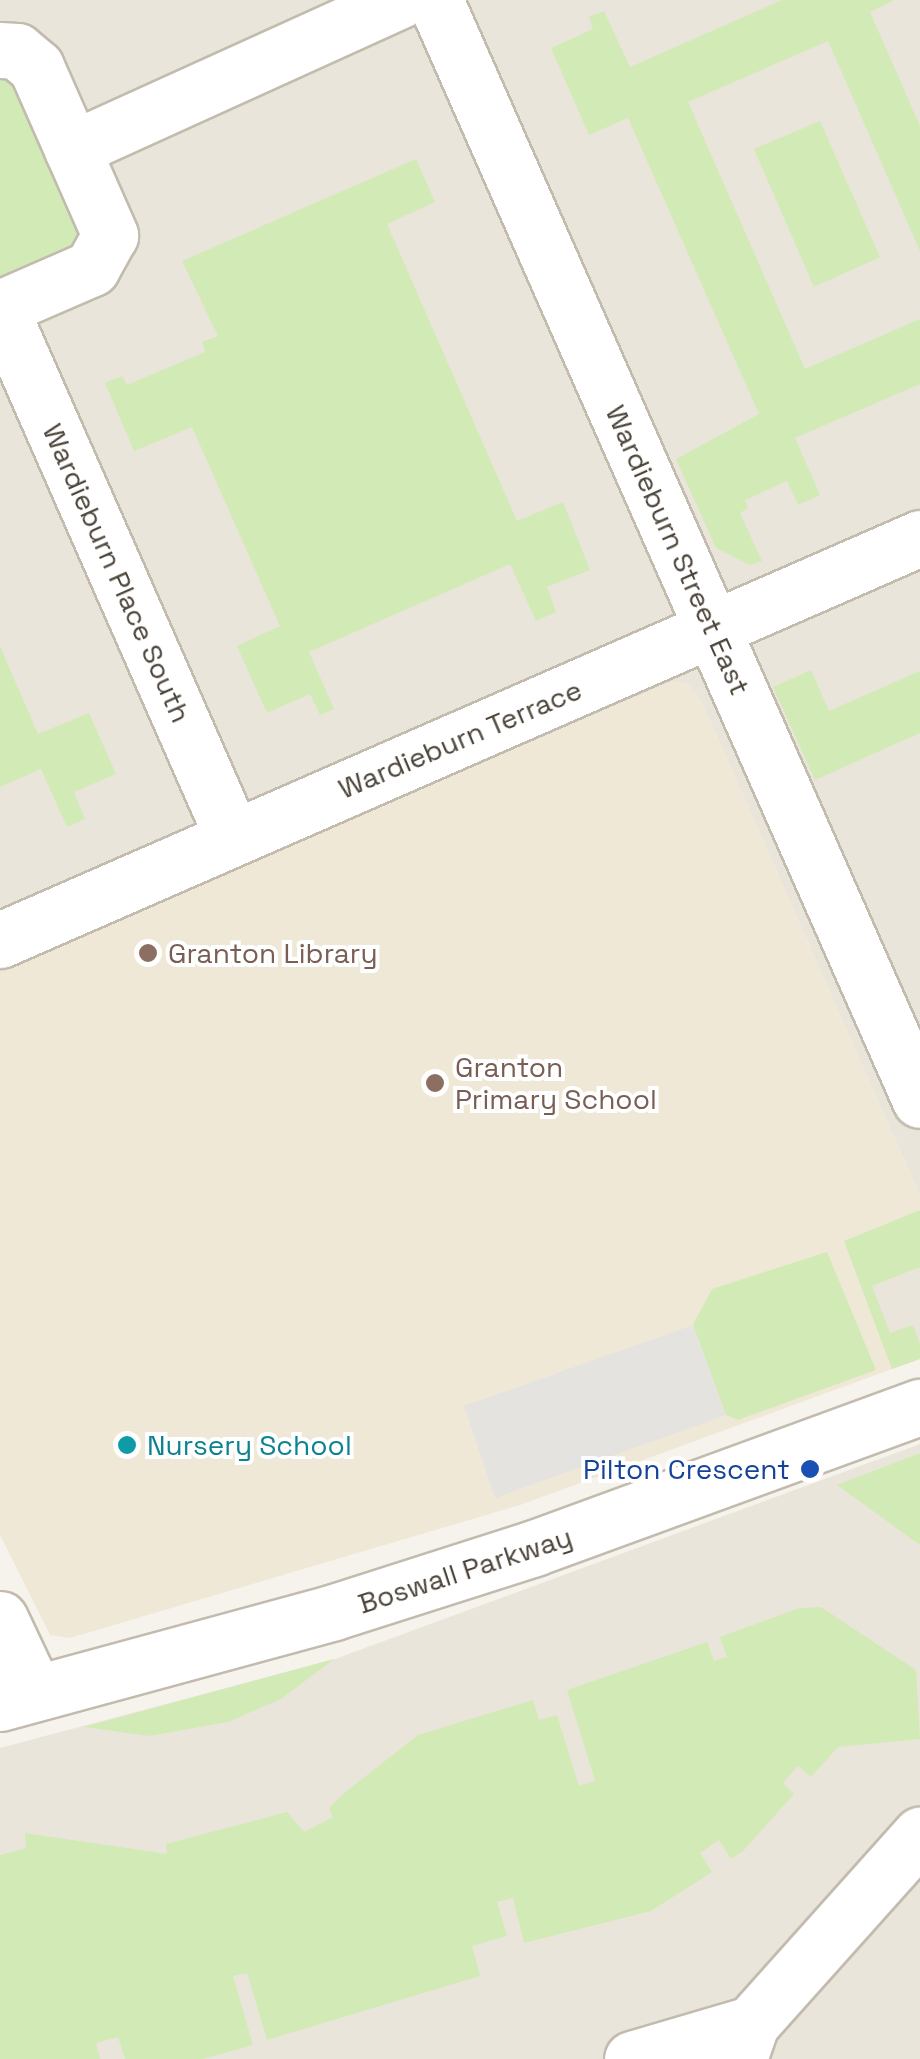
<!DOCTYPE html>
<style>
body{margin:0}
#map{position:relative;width:920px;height:2059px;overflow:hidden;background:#f6f3ec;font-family:"Space Grotesk",sans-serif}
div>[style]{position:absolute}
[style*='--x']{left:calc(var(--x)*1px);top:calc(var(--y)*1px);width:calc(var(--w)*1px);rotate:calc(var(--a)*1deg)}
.residential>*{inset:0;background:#eae5da}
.education>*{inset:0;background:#efe8d6}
.green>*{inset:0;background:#d2eab5}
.parking>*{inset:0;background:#e5e3e0}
.roads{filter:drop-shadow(2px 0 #c2bbae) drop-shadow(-2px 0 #c2bbae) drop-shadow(0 2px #c2bbae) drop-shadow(0 -2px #c2bbae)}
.minor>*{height:55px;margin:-27.5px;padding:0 27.5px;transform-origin:27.5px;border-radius:27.5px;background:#fff}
.dots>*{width:28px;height:28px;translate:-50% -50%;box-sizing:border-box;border:5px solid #fff;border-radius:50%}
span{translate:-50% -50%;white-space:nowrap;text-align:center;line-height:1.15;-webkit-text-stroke:8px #fff;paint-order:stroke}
.street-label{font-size:28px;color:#4b4439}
.education-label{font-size:28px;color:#785e54}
.left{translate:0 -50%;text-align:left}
.culture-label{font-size:28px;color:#0d838f}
.transit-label{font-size:28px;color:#164399}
.right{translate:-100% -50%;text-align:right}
</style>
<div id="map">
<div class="residential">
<div style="clip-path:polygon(0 0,920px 0,920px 1196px,702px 703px,690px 685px,675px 681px,0 970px)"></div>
<div style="clip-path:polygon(920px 1210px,920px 1359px,892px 1369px,844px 1241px)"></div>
<div style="clip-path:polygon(920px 1444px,920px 2059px,0 2059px,0 1748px,335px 1659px)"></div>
</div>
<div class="education">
<div style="clip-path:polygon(675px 681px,690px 685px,702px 703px,920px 1196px,920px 1210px,844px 1241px,892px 1369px,520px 1505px,70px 1638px,50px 1635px,0 1535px,0 970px)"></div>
</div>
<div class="green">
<div style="clip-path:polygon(782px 0,895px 0,870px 12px,920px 126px,920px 251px,828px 41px,688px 102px,805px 369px,920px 319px,920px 384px,795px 438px,820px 495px,798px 505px,787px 481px,745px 500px,748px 508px,740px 513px,762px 561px,750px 565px,716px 548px,676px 459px,759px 414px,628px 118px,589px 135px,551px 48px,593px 29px,589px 17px,604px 11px,630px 67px)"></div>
<div style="clip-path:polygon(0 76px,15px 82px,81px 234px,78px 247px,0 281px)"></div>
<div style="clip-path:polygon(820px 121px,880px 257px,814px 287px,754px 149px)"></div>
<div style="clip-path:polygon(416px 159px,435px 202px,387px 224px,517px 521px,563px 502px,590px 570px,547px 587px,556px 612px,536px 621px,510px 564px,309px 652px,334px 709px,320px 715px,310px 694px,267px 713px,237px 646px,280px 626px,192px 427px,134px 451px,105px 383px,122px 376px,127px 385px,205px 352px,202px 342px,218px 336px,182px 261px)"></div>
<div style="clip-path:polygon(0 646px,38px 734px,89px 713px,116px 774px,74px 792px,85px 819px,67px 827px,41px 769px,0 787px)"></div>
<div style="clip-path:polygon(811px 670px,829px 711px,920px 671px,920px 733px,815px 780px,773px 687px)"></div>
<div style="clip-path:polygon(920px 1210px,920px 1267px,872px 1286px,890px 1333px,913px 1325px,920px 1344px,920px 1359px,892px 1369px,844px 1241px)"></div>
<div style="clip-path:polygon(827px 1252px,876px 1370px,738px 1420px,726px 1415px,693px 1325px,712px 1289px)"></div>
<div style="clip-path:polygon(920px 1453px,920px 1545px,837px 1485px)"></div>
<div style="clip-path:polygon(821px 1607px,916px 1670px,920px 1739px,838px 1747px,811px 1777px,798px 1766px,783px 1783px,794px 1794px,743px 1851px,731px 1859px,719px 1840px,700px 1853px,712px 1872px,651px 1911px,524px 1943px,513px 1898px,497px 1902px,507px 1936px,472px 1946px,480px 1976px,267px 2040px,247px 1973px,233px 1976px,253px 2045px,203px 2059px,125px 2059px,118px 2037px,96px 2043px,100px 2059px,0 2059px,0 1855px,26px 1848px,25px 1833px,167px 1854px,166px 1844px,287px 1812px,304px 1832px,333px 1817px,329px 1808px,343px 1794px,418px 1735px,533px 1700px,539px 1720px,557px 1715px,579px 1786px,595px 1781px,567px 1690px,707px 1642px,714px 1661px,727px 1657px,720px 1637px,800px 1608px)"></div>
<div style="clip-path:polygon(334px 1659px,281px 1699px,228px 1722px,149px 1736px,84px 1727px)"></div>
</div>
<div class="parking">
<div style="clip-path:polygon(693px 1325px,726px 1415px,495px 1498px,464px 1406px)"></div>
</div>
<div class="roads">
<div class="minor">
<div style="--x:435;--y:0;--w:1202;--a:66.21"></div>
<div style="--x:0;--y:50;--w:17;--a:3"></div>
<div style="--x:17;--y:51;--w:25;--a:40"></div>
<div style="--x:36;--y:67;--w:184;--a:66.2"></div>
<div style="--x:110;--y:235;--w:38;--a:119"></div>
<div style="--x:92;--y:268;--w:100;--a:156.5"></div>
<div style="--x:72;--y:149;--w:361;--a:-24.4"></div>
<div style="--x:0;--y:308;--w:579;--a:66.27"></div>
<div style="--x:0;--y:940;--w:1004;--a:-23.6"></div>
<div style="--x:0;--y:1619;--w:82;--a:64.7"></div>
<div style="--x:0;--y:1703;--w:346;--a:-15.2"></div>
<div style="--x:334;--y:1612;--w:210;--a:-17.7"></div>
<div style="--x:534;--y:1548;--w:411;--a:-20.1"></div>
<div style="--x:632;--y:2059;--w:124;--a:-16.4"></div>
<div style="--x:739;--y:2059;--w:37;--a:-71"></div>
<div style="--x:751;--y:2024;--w:254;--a:-48.2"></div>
</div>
</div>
<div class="dots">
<div style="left:148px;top:953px;background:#8d6e63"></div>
<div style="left:435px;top:1083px;background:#8d6e63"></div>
<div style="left:127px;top:1445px;background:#0f9aa8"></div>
<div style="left:810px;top:1469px;background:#1a4fb4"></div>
</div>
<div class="street-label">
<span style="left:678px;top:550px;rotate:66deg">Wardieburn Street East</span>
<span style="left:117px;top:573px;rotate:66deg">Wardieburn Place South</span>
<span style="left:460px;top:739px;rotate:-23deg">Wardieburn Terrace</span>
<span style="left:465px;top:1570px;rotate:-18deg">Boswall Parkway</span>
</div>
<div class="education-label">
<span class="left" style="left:168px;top:953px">Granton Library</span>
<span class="left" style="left:455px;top:1083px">Granton<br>Primary School</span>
</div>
<div class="culture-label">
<span class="left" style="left:147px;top:1445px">Nursery School</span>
</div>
<div class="transit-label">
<span class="right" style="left:790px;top:1469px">Pilton Crescent</span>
</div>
</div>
